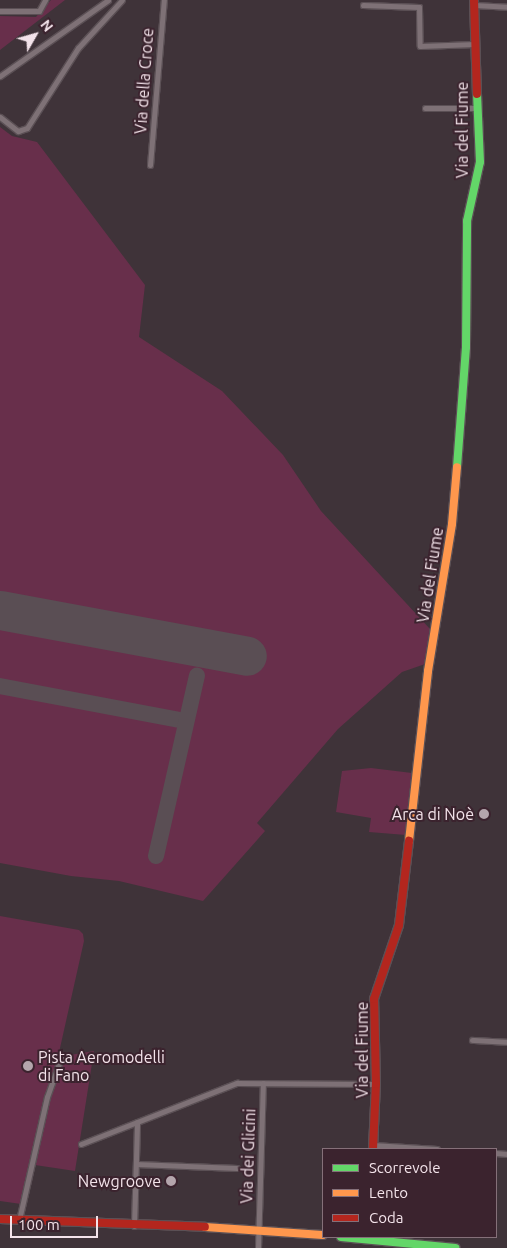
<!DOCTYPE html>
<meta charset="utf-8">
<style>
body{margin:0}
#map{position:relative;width:507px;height:1248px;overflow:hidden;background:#3f3339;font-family:Ubuntu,sans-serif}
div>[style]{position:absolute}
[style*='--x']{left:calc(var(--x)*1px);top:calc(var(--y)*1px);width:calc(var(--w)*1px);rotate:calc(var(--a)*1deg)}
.green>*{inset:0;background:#682f4b}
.taxiway>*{height:16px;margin:-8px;padding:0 8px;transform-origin:8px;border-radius:8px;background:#5a4e54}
.runway>*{height:39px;margin:-19.5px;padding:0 19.5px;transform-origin:19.5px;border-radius:19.5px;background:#5a4e54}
.roads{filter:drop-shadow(1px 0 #5b5055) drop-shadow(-1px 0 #5b5055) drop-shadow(0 1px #5b5055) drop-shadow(0 -1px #5b5055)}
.street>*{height:5px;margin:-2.5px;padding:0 2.5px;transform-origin:2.5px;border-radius:2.5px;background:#7e7176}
.fast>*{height:8px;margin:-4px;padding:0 4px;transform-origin:4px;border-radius:4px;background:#63d668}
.slow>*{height:8px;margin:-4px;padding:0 4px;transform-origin:4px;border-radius:4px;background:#ff974d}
.jam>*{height:8px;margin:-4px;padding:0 4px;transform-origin:4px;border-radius:4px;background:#b3261e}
.dots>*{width:14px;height:14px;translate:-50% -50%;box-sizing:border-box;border:2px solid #3b232e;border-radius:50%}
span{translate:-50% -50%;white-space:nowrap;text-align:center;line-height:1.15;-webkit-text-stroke:4px #3b232e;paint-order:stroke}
.street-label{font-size:16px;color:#f3e3ea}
.poi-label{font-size:16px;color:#f3e3ea}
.right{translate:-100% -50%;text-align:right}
.left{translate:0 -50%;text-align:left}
.legend{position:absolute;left:322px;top:1148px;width:175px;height:90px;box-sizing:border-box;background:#3b232e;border:1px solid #857079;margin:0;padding:6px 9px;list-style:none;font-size:15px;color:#f3e3ea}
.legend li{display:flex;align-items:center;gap:10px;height:25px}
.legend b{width:25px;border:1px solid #857079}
.north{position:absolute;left:10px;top:10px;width:50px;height:50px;-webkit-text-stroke:4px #3b232e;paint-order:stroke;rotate:52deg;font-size:14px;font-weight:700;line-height:20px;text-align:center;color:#f3e3ea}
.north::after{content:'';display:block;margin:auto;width:18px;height:22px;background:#f3e3ea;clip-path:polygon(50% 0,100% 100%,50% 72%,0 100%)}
.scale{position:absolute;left:10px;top:1216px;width:88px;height:22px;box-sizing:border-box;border:2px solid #f3e3ea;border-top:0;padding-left:6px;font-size:15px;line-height:18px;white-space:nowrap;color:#f3e3ea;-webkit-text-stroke:4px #3b232e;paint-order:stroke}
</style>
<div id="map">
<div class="green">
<div style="clip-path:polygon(51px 0,65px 0,0 50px,0 16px,36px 17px)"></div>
<div style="clip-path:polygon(0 127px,12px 136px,37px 142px,145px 285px,139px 337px,222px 391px,283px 455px,321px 511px,430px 629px,428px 663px,402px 672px,338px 729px,257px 823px,265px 831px,203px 901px,119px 881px,71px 876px,0 863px)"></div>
<div style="clip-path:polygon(371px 768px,412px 773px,406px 835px,369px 832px,371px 818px,336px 812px,342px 771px)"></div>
<div style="clip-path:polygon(0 916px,79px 930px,83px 934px,84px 941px,58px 1057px,94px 1051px,75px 1171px,35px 1165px,57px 1064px,21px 1204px,0 1201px)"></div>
</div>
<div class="taxiway">
<div style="--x:0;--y:686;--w:189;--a:10.7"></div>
<div style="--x:156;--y:856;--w:185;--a:-77.2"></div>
</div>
<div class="runway">
<div style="--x:0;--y:610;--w:251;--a:10.5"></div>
</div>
<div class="roads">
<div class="street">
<div style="--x:363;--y:5;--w:56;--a:2"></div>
<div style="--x:419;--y:7;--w:39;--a:89"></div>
<div style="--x:420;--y:46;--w:55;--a:-2.1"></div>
<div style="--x:474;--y:5;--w:33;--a:3"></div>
<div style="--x:0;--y:11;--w:39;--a:0"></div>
<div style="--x:39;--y:11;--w:13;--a:-61"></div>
<div style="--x:0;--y:76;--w:132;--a:-35.1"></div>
<div style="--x:425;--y:108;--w:52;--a:0"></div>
<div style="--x:0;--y:117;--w:23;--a:38"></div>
<div style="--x:18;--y:131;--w:9;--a:-18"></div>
<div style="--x:27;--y:128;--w:95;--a:-57.5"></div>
<div style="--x:78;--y:48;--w:65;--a:-47.5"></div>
<div style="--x:150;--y:165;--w:166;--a:-85.2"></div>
<div style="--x:472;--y:1040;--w:35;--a:3"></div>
<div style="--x:81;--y:1144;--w:168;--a:-21.4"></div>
<div style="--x:237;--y:1083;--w:139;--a:0.4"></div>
<div style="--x:373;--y:1145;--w:64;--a:3.6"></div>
<div style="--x:496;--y:1153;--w:11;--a:5"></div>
<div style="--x:136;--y:1164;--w:101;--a:2.3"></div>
<div style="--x:19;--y:1220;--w:126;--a:-77.2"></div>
<div style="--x:47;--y:1097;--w:41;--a:-70.3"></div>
<div style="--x:134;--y:1226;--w:104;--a:-88.3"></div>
<div style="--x:258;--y:1248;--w:165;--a:-88.3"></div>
</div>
<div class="fast">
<div style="--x:457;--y:467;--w:120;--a:-85.7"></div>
<div style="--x:466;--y:347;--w:126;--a:-89.5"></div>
<div style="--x:467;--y:221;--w:60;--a:-77.6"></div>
<div style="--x:480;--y:162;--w:68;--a:-92.5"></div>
<div style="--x:341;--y:1237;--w:115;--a:5.5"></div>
</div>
<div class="slow">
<div style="--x:409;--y:841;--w:171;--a:-83.6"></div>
<div style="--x:428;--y:671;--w:149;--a:-80.7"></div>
<div style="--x:452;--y:524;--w:57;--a:-85"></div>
<div style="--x:205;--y:1227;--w:118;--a:3.9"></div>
</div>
<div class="jam">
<div style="--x:474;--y:0;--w:94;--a:88.2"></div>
<div style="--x:373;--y:1149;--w:65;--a:-87.4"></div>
<div style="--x:376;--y:1084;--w:85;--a:-91.3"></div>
<div style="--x:374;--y:999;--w:78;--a:-71.3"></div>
<div style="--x:399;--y:925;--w:85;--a:-83.2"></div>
<div style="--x:0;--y:1219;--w:205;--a:2.2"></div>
</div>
</div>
<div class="dots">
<div style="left:484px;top:814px;background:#b4a5ac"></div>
<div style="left:28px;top:1066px;background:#b4a5ac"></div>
<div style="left:171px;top:1181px;background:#b4a5ac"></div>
</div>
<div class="street-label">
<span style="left:144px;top:81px;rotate:-86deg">Via della Croce</span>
<span style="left:462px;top:130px;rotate:-90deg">Via del Fiume</span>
<span style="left:430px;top:575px;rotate:-81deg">Via del Fiume</span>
<span style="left:362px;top:1050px;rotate:-90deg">Via del Fiume</span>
<span style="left:248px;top:1156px;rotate:-88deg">Via dei Glicini</span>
</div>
<div class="poi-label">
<span class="right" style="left:474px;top:814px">Arca di Noè</span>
<span class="left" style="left:38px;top:1066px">Pista Aeromodelli<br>di Fano</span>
<span class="right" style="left:161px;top:1181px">Newgroove</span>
</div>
<ul class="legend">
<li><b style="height:6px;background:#63d668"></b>Scorrevole</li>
<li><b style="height:6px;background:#ff974d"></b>Lento</li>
<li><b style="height:6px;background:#b3261e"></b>Coda</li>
</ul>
<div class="north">N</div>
<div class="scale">100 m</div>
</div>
